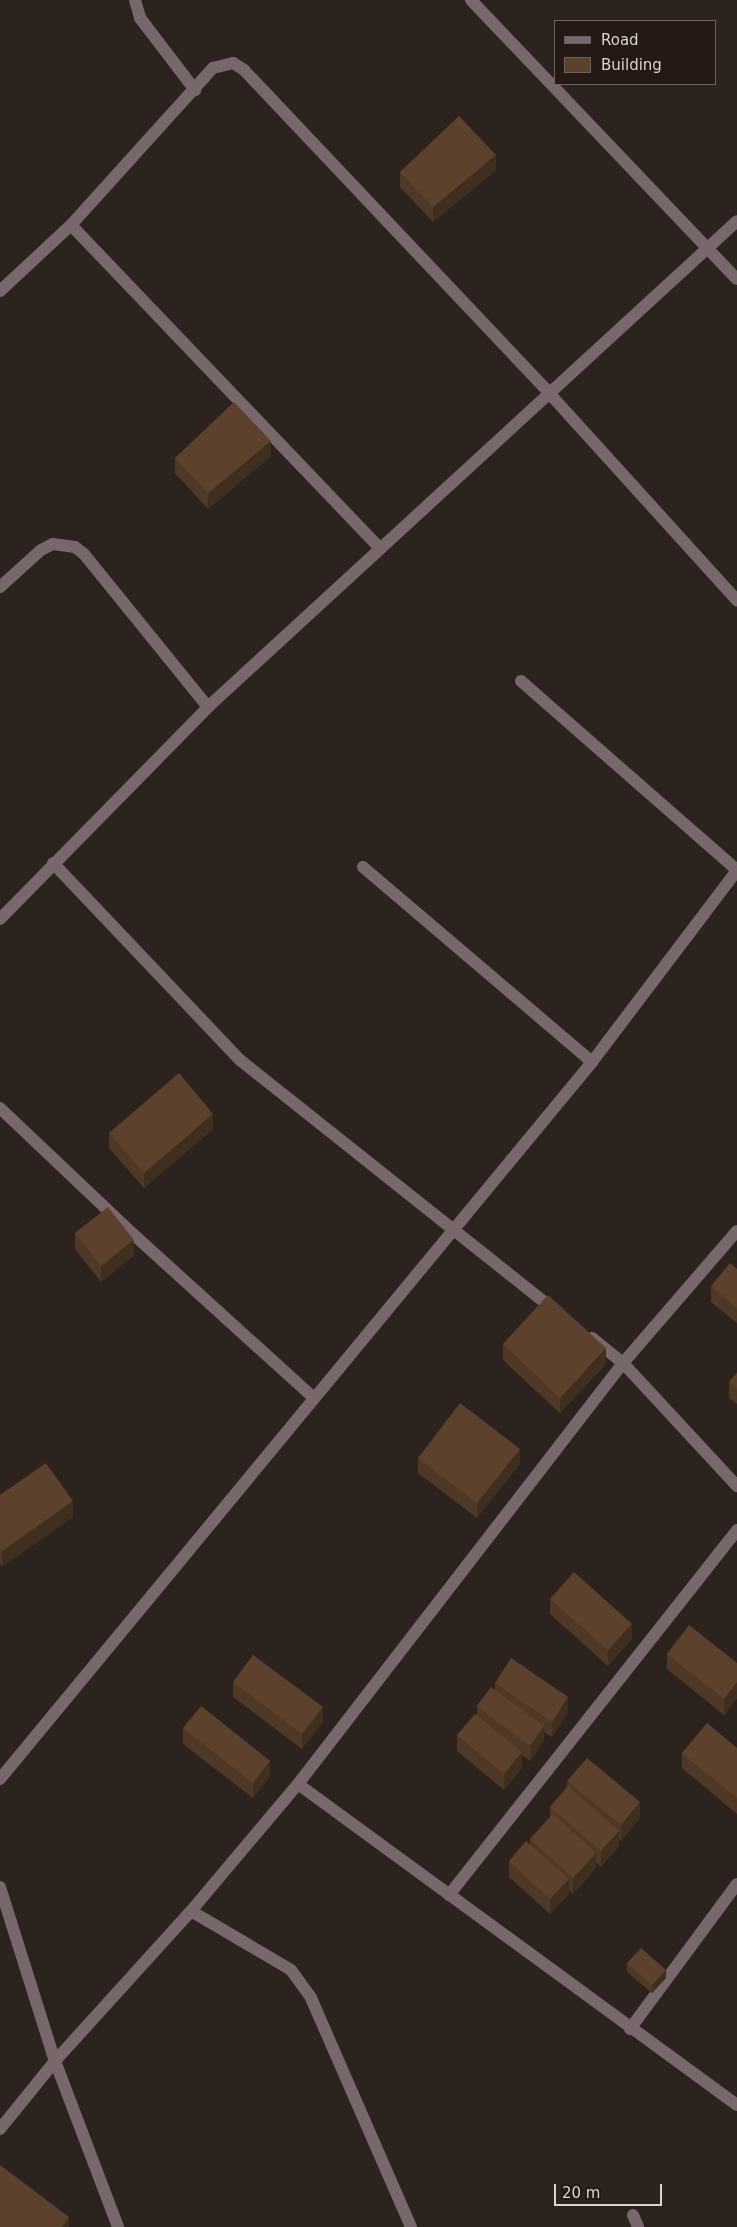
<!DOCTYPE html>
<style>
body{margin:0}
#map{position:relative;width:737px;height:2227px;overflow:hidden;background:#2d231e;font-family:"DejaVu Sans",sans-serif}
div>[style]{position:absolute}
[style*='--x']{left:calc(var(--x)*1px);top:calc(var(--y)*1px);width:calc(var(--w)*1px);rotate:calc(var(--a)*1deg)}
.minor>*{height:12px;margin:-6px;padding:0 6px;transform-origin:6px;border-radius:6px;background:#78676b}
.wall>*{inset:0;background:#4f3926}
.shaded-wall>*{inset:0;background:#402e1f}
.building>*{inset:0;background:#5c422c}
span{translate:-50% -50%;white-space:nowrap;text-align:center;line-height:1.15;-webkit-text-stroke:4.5px #241915;paint-order:stroke}
.legend{position:absolute;left:554px;top:20px;width:162px;height:65px;box-sizing:border-box;background:#241915;border:1px solid #6d6360;margin:0;padding:6px 9px;list-style:none;font-size:15px;color:#dad3d0}
.legend li{display:flex;align-items:center;gap:10px;height:25px}
.legend b{width:25px;border:1px solid #6d6360}
.scale{position:absolute;left:554px;top:2184px;width:108px;height:22px;box-sizing:border-box;border:2px solid #dad3d0;border-top:0;padding-left:6px;font-size:15px;line-height:18px;white-space:nowrap;color:#dad3d0;-webkit-text-stroke:4px #241915;paint-order:stroke}
</style>
<div id="map">
<div class="minor">
<div style="--x:135;--y:0;--w:19;--a:74"></div>
<div style="--x:140;--y:18;--w:91;--a:52.6"></div>
<div style="--x:471;--y:0;--w:385;--a:46.4"></div>
<div style="--x:71;--y:225;--w:447;--a:46.3"></div>
<div style="--x:0;--y:291;--w:97;--a:-42.9"></div>
<div style="--x:71;--y:225;--w:212;--a:-47.9"></div>
<div style="--x:213;--y:68;--w:21;--a:-14"></div>
<div style="--x:233;--y:63;--w:13;--a:32"></div>
<div style="--x:244;--y:70;--w:444;--a:46.6"></div>
<div style="--x:549;--y:393;--w:280;--a:47.8"></div>
<div style="--x:0;--y:587;--w:55;--a:-42.1"></div>
<div style="--x:41;--y:550;--w:13;--a:-27"></div>
<div style="--x:53;--y:544;--w:22;--a:8"></div>
<div style="--x:75;--y:547;--w:11;--a:38"></div>
<div style="--x:84;--y:554;--w:197;--a:51"></div>
<div style="--x:521;--y:681;--w:287;--a:41.2"></div>
<div style="--x:53;--y:863;--w:272;--a:46.5"></div>
<div style="--x:240;--y:1060;--w:404;--a:38.5"></div>
<div style="--x:363;--y:867;--w:301;--a:40.4"></div>
<div style="--x:0;--y:919;--w:297;--a:-45.5"></div>
<div style="--x:208;--y:707;--w:718;--a:-42.57"></div>
<div style="--x:0;--y:1108;--w:183;--a:43.5"></div>
<div style="--x:133;--y:1234;--w:244;--a:42.2"></div>
<div style="--x:592;--y:1338;--w:40;--a:39"></div>
<div style="--x:623;--y:1363;--w:168;--a:47.2"></div>
<div style="--x:0;--y:1779;--w:930;--a:-50.45"></div>
<div style="--x:592;--y:1062;--w:241;--a:-52.9"></div>
<div style="--x:298;--y:1784;--w:544;--a:36.17"></div>
<div style="--x:0;--y:1887;--w:182;--a:72.5"></div>
<div style="--x:55;--y:2061;--w:178;--a:69.2"></div>
<div style="--x:449;--y:1895;--w:465;--a:-51.7"></div>
<div style="--x:191;--y:1911;--w:116;--a:30.5"></div>
<div style="--x:291;--y:1970;--w:34;--a:54"></div>
<div style="--x:311;--y:1998;--w:250;--a:66.4"></div>
<div style="--x:630;--y:2029;--w:180;--a:-53.6"></div>
<div style="--x:0;--y:2129;--w:87;--a:-51"></div>
<div style="--x:55;--y:2061;--w:202;--a:-47.8"></div>
<div style="--x:191;--y:1911;--w:166;--a:-49.9"></div>
<div style="--x:298;--y:1784;--w:532;--a:-52.33"></div>
<div style="--x:623;--y:1363;--w:174;--a:-49.2"></div>
<div style="--x:633;--y:2215;--w:13;--a:67"></div>
</div>
<div class="wall">
<div style="clip-path:polygon(496px 170px,433px 222px,400px 187px,400px 172px)"></div>
<div style="clip-path:polygon(271px 456px,208px 509px,175px 473px,175px 458px)"></div>
<div style="clip-path:polygon(213px 1129px,144px 1188px,109px 1148px,109px 1133px)"></div>
<div style="clip-path:polygon(75px 1233px,134px 1255px,101px 1282px,75px 1249px)"></div>
<div style="clip-path:polygon(737px 1269px,737px 1323px,711px 1302px,711px 1286px)"></div>
<div style="clip-path:polygon(503px 1344px,606px 1364px,560px 1413px,503px 1360px)"></div>
<div style="clip-path:polygon(737px 1373px,737px 1404px,729px 1398px,729px 1382px)"></div>
<div style="clip-path:polygon(418px 1458px,520px 1464px,477px 1518px,418px 1473px)"></div>
<div style="clip-path:polygon(0 1495px,73px 1517px,2px 1567px,0 1564px)"></div>
<div style="clip-path:polygon(550px 1599px,632px 1639px,608px 1666px,550px 1614px)"></div>
<div style="clip-path:polygon(667px 1654px,737px 1663px,737px 1698px,724px 1715px,667px 1669px)"></div>
<div style="clip-path:polygon(233px 1682px,323px 1722px,302px 1749px,233px 1697px)"></div>
<div style="clip-path:polygon(495px 1683px,568px 1712px,552px 1737px,544px 1732px,544px 1741px,530px 1761px,522px 1755px,522px 1768px,504px 1790px,457px 1751px,457px 1735px,477px 1715px,477px 1706px,495px 1689px)"></div>
<div style="clip-path:polygon(183px 1728px,270px 1776px,253px 1798px,183px 1744px)"></div>
<div style="clip-path:polygon(737px 1748px,737px 1814px,682px 1768px,682px 1753px)"></div>
<div style="clip-path:polygon(567px 1781px,640px 1818px,621px 1841px,619px 1839px,619px 1846px,601px 1867px,596px 1862px,596px 1868px,573px 1894px,569px 1890px,569px 1894px,550px 1914px,509px 1877px,509px 1861px,530px 1844px,530px 1839px,550px 1817px,550px 1807px,567px 1787px)"></div>
<div style="clip-path:polygon(627px 1963px,666px 1978px,652px 1993px,627px 1972px)"></div>
</div>
<div class="shaded-wall">
<div style="clip-path:polygon(496px 155px,496px 170px,433px 222px,433px 207px)"></div>
<div style="clip-path:polygon(271px 441px,271px 456px,208px 509px,208px 493px)"></div>
<div style="clip-path:polygon(213px 1114px,213px 1129px,144px 1188px,144px 1173px)"></div>
<div style="clip-path:polygon(134px 1240px,134px 1255px,101px 1282px,101px 1266px)"></div>
<div style="clip-path:polygon(606px 1348px,606px 1364px,560px 1413px,560px 1398px)"></div>
<div style="clip-path:polygon(520px 1449px,520px 1464px,477px 1518px,477px 1503px)"></div>
<div style="clip-path:polygon(73px 1501px,73px 1517px,2px 1567px,2px 1551px)"></div>
<div style="clip-path:polygon(632px 1624px,632px 1639px,608px 1666px,608px 1650px)"></div>
<div style="clip-path:polygon(737px 1682px,737px 1698px,724px 1715px,724px 1699px)"></div>
<div style="clip-path:polygon(568px 1697px,568px 1712px,552px 1737px,552px 1722px)"></div>
<div style="clip-path:polygon(323px 1707px,323px 1722px,302px 1749px,302px 1734px)"></div>
<div style="clip-path:polygon(544px 1726px,544px 1741px,530px 1761px,530px 1746px)"></div>
<div style="clip-path:polygon(522px 1752px,522px 1768px,504px 1790px,504px 1774px)"></div>
<div style="clip-path:polygon(270px 1761px,270px 1776px,253px 1798px,253px 1783px)"></div>
<div style="clip-path:polygon(640px 1802px,640px 1818px,621px 1841px,621px 1825px)"></div>
<div style="clip-path:polygon(619px 1831px,619px 1846px,601px 1867px,601px 1851px)"></div>
<div style="clip-path:polygon(596px 1853px,596px 1868px,573px 1894px,573px 1878px)"></div>
<div style="clip-path:polygon(569px 1879px,569px 1894px,550px 1914px,550px 1899px)"></div>
<div style="clip-path:polygon(666px 1970px,666px 1978px,652px 1993px,652px 1985px)"></div>
<div style="clip-path:polygon(69px 2217px,69px 2227px,62px 2227px)"></div>
</div>
<div class="building">
<div style="clip-path:polygon(459px 116px,496px 155px,433px 207px,400px 172px)"></div>
<div style="clip-path:polygon(234px 402px,271px 441px,208px 493px,175px 458px)"></div>
<div style="clip-path:polygon(179px 1073px,213px 1114px,144px 1173px,109px 1133px)"></div>
<div style="clip-path:polygon(108px 1207px,134px 1240px,101px 1266px,75px 1233px)"></div>
<div style="clip-path:polygon(730px 1263px,737px 1269px,737px 1308px,711px 1286px)"></div>
<div style="clip-path:polygon(548px 1295px,606px 1348px,560px 1398px,503px 1344px)"></div>
<div style="clip-path:polygon(737px 1373px,737px 1389px,729px 1382px)"></div>
<div style="clip-path:polygon(460px 1403px,520px 1449px,477px 1503px,418px 1458px)"></div>
<div style="clip-path:polygon(46px 1463px,73px 1501px,2px 1551px,0 1548px,0 1495px)"></div>
<div style="clip-path:polygon(574px 1572px,632px 1624px,608px 1650px,550px 1599px)"></div>
<div style="clip-path:polygon(689px 1625px,737px 1663px,737px 1682px,724px 1699px,667px 1654px)"></div>
<div style="clip-path:polygon(253px 1655px,323px 1707px,302px 1734px,233px 1682px)"></div>
<div style="clip-path:polygon(511px 1658px,568px 1697px,552px 1722px,495px 1683px)"></div>
<div style="clip-path:polygon(491px 1687px,544px 1726px,530px 1746px,477px 1706px)"></div>
<div style="clip-path:polygon(201px 1706px,270px 1761px,253px 1783px,183px 1728px)"></div>
<div style="clip-path:polygon(475px 1714px,522px 1752px,504px 1774px,457px 1735px)"></div>
<div style="clip-path:polygon(707px 1723px,737px 1748px,737px 1798px,682px 1753px)"></div>
<div style="clip-path:polygon(587px 1758px,640px 1802px,621px 1825px,567px 1781px)"></div>
<div style="clip-path:polygon(568px 1786px,619px 1831px,601px 1851px,550px 1807px)"></div>
<div style="clip-path:polygon(553px 1814px,596px 1853px,573px 1878px,530px 1839px)"></div>
<div style="clip-path:polygon(526px 1841px,569px 1879px,550px 1899px,509px 1861px)"></div>
<div style="clip-path:polygon(641px 1948px,666px 1970px,652px 1985px,627px 1963px)"></div>
<div style="clip-path:polygon(0 2165px,69px 2217px,62px 2227px,0 2227px)"></div>
</div>
<ul class="legend">
<li><b style="height:6px;background:#78676b"></b>Road</li>
<li><b style="height:14px;background:#5c422c"></b>Building</li>
</ul>
<div class="scale">20 m</div>
</div>
